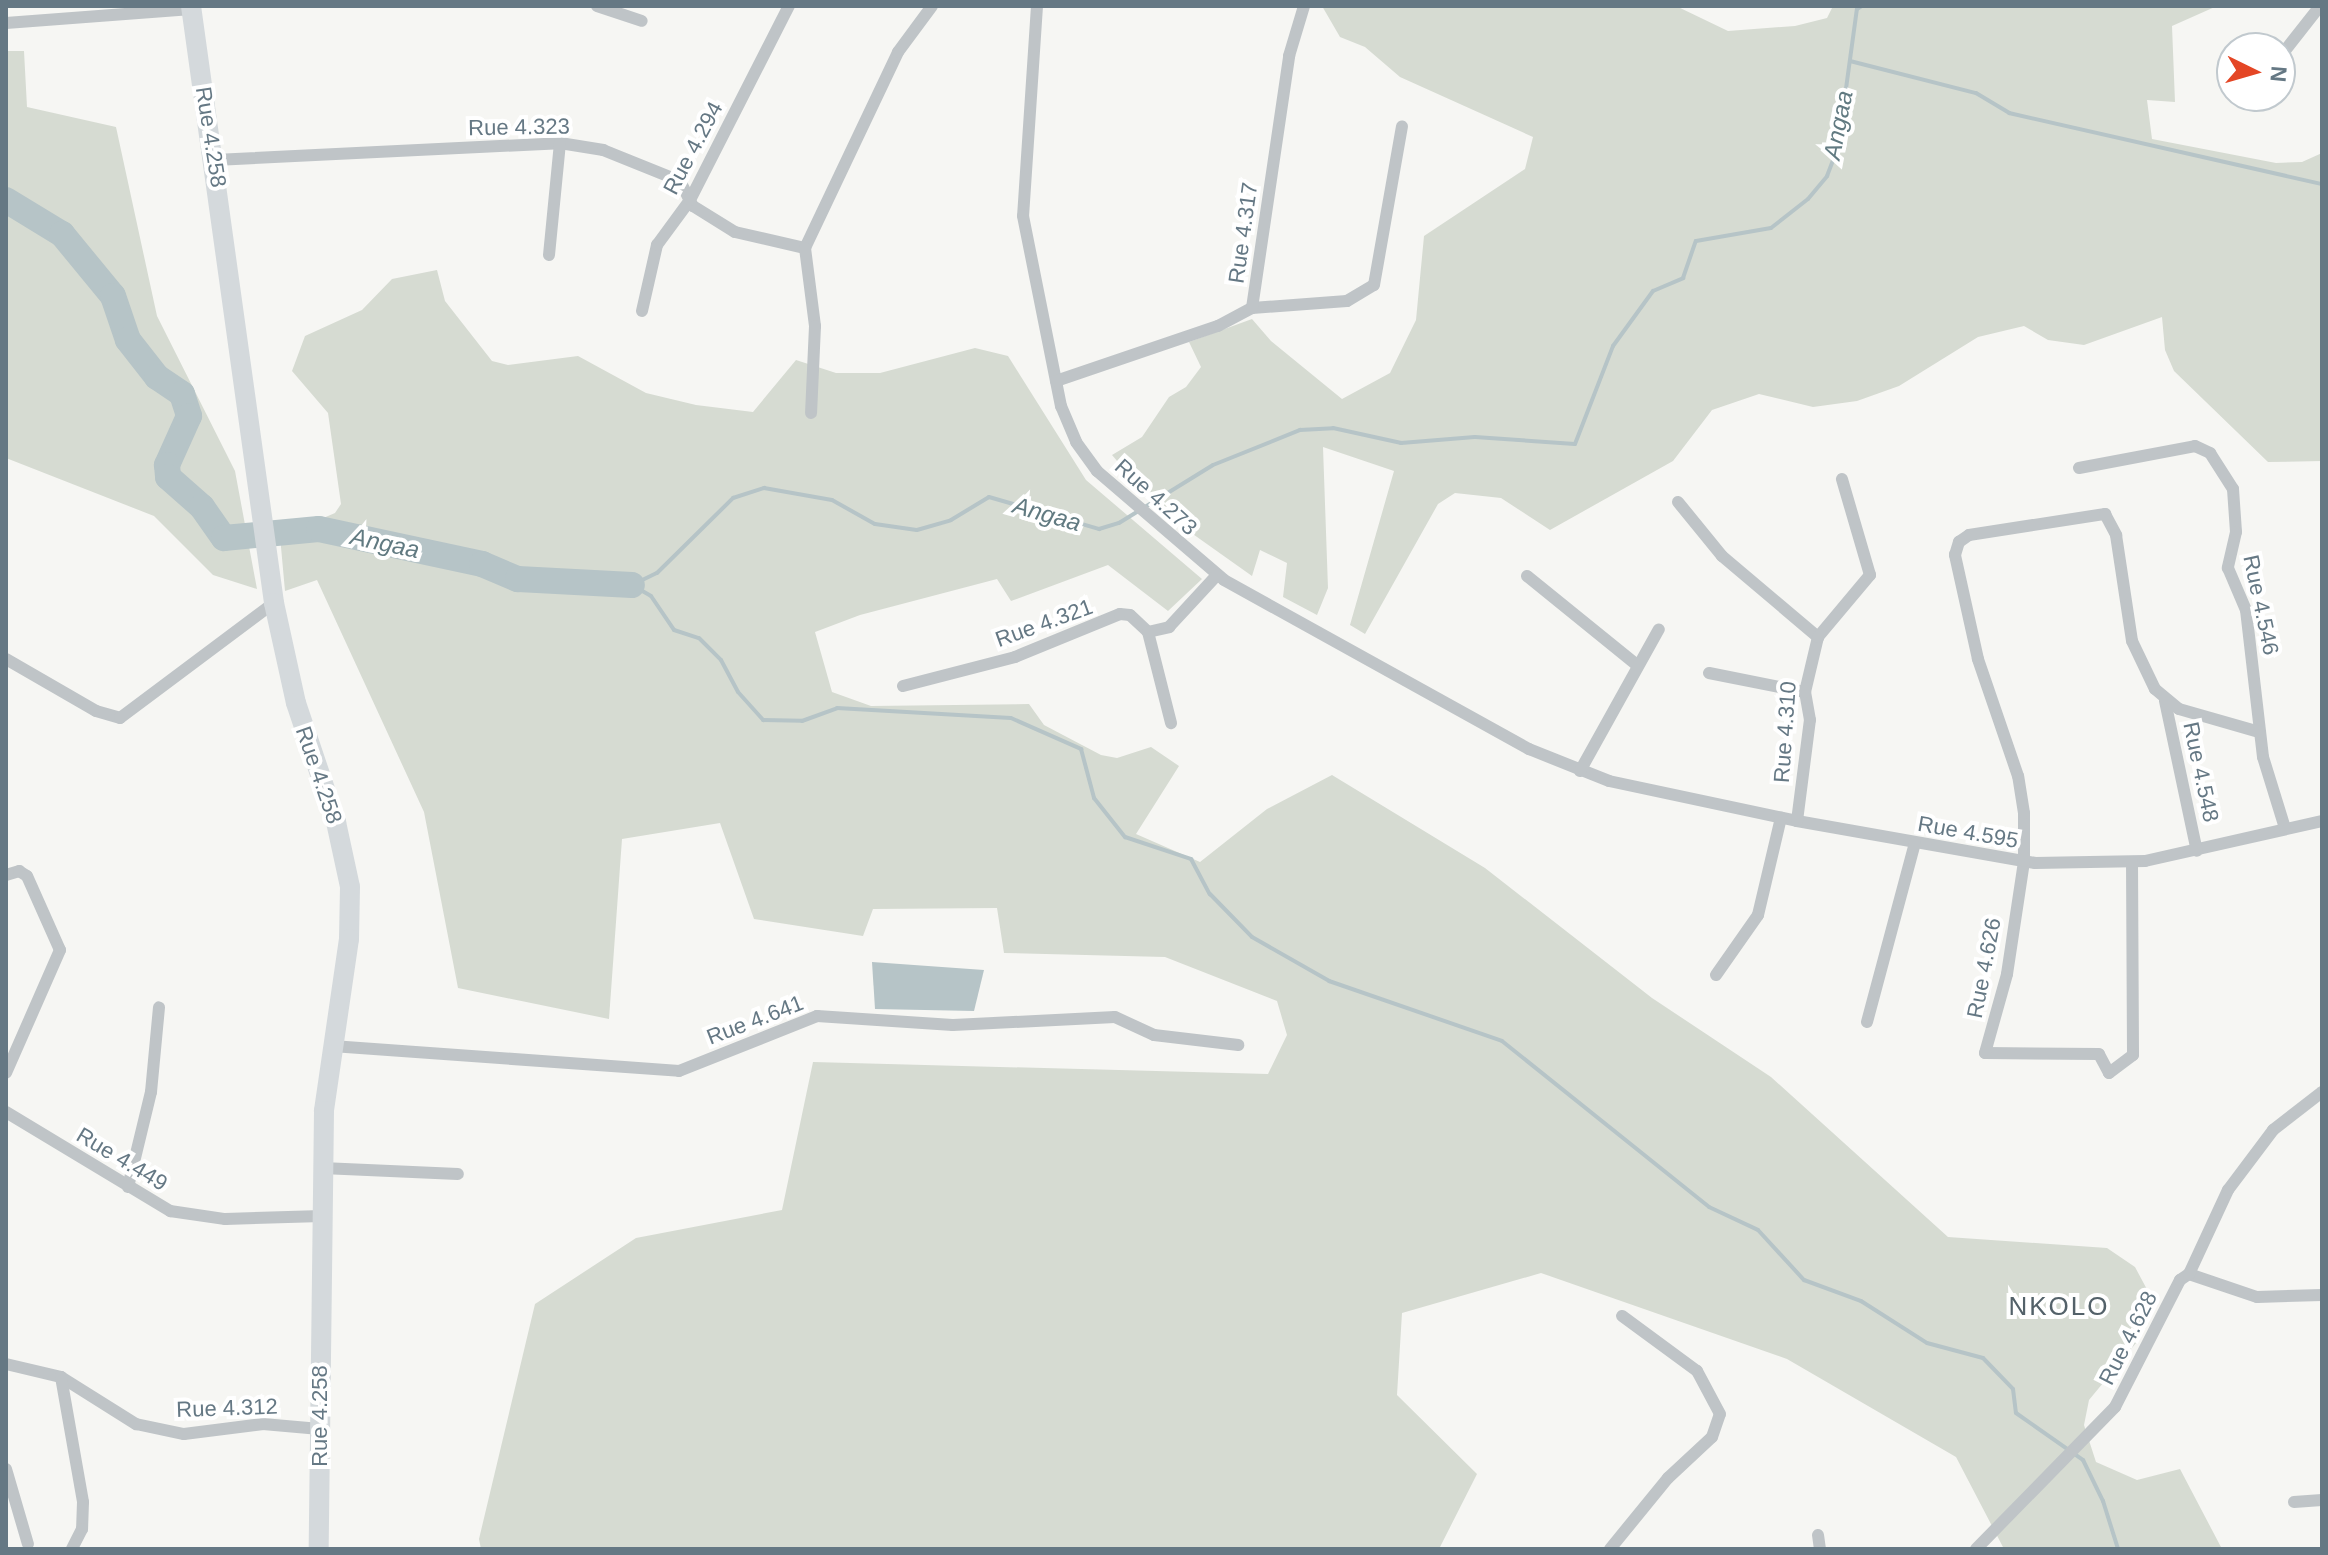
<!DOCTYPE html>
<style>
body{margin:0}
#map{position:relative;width:2328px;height:1555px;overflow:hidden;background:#f6f6f3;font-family:Helvetica,sans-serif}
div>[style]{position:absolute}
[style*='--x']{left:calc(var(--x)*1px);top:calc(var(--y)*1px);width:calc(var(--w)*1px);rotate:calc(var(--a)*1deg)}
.green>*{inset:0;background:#d6dbd2}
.water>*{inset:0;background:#b6c4c7}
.stream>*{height:4px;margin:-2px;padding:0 2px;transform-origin:2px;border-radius:2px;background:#b6c4c7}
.river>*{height:26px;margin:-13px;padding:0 13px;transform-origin:13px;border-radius:13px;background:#b6c4c7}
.minor>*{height:12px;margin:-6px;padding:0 6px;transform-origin:6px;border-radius:6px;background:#bfc4c7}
.trunk>*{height:20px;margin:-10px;padding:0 10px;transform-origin:10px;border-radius:10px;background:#d4d9dc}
span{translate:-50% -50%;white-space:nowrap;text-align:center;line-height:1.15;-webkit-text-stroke:8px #fff;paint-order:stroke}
.street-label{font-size:22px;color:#657884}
.water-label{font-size:24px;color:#617a81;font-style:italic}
.quarter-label{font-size:26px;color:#536169;letter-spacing:2px}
.frame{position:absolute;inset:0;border:8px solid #657884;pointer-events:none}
.north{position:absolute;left:2216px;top:32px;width:80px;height:80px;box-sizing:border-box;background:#fff;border:2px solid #c1c9ce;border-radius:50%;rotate:95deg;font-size:22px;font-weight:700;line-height:32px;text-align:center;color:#657884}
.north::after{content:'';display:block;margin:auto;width:28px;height:36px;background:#e44625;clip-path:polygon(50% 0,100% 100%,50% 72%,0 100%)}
</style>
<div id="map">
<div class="green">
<div style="clip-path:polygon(1322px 6px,1676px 6px,1728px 31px,1795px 26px,1827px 18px,1833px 6px,2217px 6px,2172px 26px,2175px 102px,2147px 100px,2152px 139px,2276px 163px,2302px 162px,2322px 153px,2322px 461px,2268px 462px,2174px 371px,2165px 350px,2162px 317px,2084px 345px,2048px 340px,2024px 326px,1978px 337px,1899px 386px,1857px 401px,1813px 407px,1759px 394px,1712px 410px,1673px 461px,1550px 530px,1501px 498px,1455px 493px,1438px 504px,1365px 634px,1350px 625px,1394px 471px,1323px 447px,1328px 588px,1317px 615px,1283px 597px,1287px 563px,1260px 550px,1252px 576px,1159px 510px,1112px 455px,1142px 437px,1169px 397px,1186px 387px,1201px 367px,1189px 342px,1252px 319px,1271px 341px,1342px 399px,1390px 373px,1416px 320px,1424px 236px,1525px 169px,1533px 137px,1400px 77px,1365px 47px,1340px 37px)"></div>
<div style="clip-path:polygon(6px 51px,24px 51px,27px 107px,116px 127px,157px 316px,235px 471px,257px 589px,213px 575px,154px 516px,6px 458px)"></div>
<div style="clip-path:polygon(437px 270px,445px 301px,492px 361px,508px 365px,578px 356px,646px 393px,696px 405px,753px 412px,796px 360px,836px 373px,880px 373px,975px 348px,1008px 356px,1086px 480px,1202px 579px,1168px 611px,1108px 565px,1011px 601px,997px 579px,860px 615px,815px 632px,832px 692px,871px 706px,1029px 704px,1044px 725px,1101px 755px,1117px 758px,1151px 747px,1179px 766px,1136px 834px,1200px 862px,1267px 809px,1332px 775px,1485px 868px,1652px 998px,1771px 1077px,1948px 1237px,2107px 1248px,2135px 1267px,2150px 1295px,2141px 1337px,2089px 1400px,2084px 1425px,2096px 1462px,2137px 1480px,2180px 1469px,2222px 1549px,2004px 1549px,1956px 1457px,1787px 1359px,1541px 1273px,1402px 1313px,1397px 1395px,1477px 1474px,1439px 1549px,481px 1549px,479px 1539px,535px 1304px,636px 1238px,782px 1210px,813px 1062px,1268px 1074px,1287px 1035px,1277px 1001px,1165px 957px,1004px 953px,997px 908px,873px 909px,863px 936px,754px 919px,720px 823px,622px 839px,609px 1019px,458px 988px,424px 812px,317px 580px,285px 591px,279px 525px,321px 519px,335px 513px,341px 504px,328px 413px,292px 371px,305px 336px,362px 310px,392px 279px)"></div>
</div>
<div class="water">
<div style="clip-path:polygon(872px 962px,984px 970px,974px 1011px,875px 1009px)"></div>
</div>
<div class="stream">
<div style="--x:1906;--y:6;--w:21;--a:0"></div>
<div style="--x:1850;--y:61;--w:130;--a:14.3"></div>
<div style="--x:1976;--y:93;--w:39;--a:31"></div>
<div style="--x:2009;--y:113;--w:321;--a:12.8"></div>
<div style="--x:632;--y:585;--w:22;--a:30"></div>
<div style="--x:651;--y:596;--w:41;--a:55.9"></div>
<div style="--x:674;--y:630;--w:26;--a:18"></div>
<div style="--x:699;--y:638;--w:31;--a:45"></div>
<div style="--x:721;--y:660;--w:36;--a:62"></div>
<div style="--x:738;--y:692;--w:38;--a:48"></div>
<div style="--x:763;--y:720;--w:39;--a:1"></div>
<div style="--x:802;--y:721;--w:37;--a:-20"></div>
<div style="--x:837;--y:708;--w:174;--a:3.3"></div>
<div style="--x:1011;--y:718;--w:77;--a:23.9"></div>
<div style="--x:1081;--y:749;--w:51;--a:75.1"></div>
<div style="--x:1094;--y:798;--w:50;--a:51.5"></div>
<div style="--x:1125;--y:837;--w:70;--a:18.4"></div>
<div style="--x:1191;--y:859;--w:40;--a:62"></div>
<div style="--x:1210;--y:894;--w:60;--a:45.7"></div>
<div style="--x:1252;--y:937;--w:89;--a:29.7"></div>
<div style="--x:1329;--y:981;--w:183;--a:19.1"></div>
<div style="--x:1502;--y:1041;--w:265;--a:38.7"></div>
<div style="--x:1709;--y:1207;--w:54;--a:25.1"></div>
<div style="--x:1758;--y:1230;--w:68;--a:47.4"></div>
<div style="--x:1804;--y:1280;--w:61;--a:20.2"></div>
<div style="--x:1861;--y:1301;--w:78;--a:32.5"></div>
<div style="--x:1927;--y:1343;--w:58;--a:15"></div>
<div style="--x:1983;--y:1358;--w:43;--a:45.9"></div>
<div style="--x:2013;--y:1389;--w:24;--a:83"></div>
<div style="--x:2016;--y:1413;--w:82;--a:35"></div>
<div style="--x:2083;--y:1460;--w:46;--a:64"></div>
<div style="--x:2103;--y:1501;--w:50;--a:72.6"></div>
<div style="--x:632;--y:585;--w:28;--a:-26"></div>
<div style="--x:657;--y:573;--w:107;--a:-44.6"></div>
<div style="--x:733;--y:498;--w:33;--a:-18"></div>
<div style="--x:764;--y:488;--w:69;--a:10"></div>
<div style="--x:832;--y:500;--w:49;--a:29.2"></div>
<div style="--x:875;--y:524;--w:42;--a:8.1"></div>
<div style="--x:917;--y:530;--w:35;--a:-16"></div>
<div style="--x:951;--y:520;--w:44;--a:-31.2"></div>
<div style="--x:989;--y:497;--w:115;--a:16.2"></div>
<div style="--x:1099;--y:529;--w:21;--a:-17"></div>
<div style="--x:1119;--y:523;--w:110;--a:-31.7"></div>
<div style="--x:1213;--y:465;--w:94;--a:-21.9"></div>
<div style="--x:1300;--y:430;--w:33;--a:-3"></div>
<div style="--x:1333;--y:428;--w:70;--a:12.4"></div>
<div style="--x:1401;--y:443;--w:74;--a:-4.6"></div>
<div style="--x:1475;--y:437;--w:100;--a:4"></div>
<div style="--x:1575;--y:444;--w:105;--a:-68.8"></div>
<div style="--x:1613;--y:346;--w:68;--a:-54"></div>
<div style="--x:1653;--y:291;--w:33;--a:-23"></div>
<div style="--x:1683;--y:278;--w:39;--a:-71"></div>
<div style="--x:1696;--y:241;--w:76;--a:-9.8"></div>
<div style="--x:1771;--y:228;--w:47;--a:-38.1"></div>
<div style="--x:1808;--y:199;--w:30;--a:-50"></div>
<div style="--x:1827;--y:176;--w:31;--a:-69"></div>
<div style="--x:1838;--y:147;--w:139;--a:-82.2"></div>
<div style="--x:1857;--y:9;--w:6;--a:-31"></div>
</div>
<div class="river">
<div style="--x:6;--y:200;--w:66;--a:31.3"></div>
<div style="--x:62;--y:234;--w:80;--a:50.6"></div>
<div style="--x:113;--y:296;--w:46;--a:71.2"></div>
<div style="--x:128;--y:340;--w:47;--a:51.9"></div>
<div style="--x:157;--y:377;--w:30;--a:34"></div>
<div style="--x:182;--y:394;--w:23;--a:72"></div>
<div style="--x:189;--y:416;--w:54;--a:114.2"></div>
<div style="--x:167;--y:465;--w:12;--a:85"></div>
<div style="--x:168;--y:477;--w:45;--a:41.4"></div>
<div style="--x:202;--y:507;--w:38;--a:55"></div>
<div style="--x:224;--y:538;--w:95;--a:-5.4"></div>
<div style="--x:319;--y:529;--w:167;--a:12.1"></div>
<div style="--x:482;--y:564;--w:39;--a:23"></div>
<div style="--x:518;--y:579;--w:114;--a:3"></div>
</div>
<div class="minor">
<div style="--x:597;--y:6;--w:47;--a:18.4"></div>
<div style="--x:1037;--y:6;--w:210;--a:93.8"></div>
<div style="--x:1023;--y:216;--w:194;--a:78.7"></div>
<div style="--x:1061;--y:406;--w:39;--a:67"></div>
<div style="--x:1076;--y:442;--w:36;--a:54"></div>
<div style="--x:1097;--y:471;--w:167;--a:40.6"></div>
<div style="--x:1224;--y:580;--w:349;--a:29"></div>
<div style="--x:1529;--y:749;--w:86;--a:21.8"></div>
<div style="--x:1609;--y:781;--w:192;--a:12"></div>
<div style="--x:1797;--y:821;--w:242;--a:10"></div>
<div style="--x:2035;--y:863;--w:110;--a:-1"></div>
<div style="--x:2145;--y:861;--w:181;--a:-12.7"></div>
<div style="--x:6;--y:23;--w:186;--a:-4.3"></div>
<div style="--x:2280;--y:57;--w:65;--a:-51.9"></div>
<div style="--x:215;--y:160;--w:345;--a:-2.8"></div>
<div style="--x:560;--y:143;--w:44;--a:9.2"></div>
<div style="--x:603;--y:150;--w:83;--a:21.9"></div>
<div style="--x:680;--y:181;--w:28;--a:63"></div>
<div style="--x:693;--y:206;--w:49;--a:31.8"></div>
<div style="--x:735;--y:232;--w:72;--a:12.9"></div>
<div style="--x:805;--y:248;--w:217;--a:-64.6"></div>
<div style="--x:898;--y:52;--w:57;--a:-53.5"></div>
<div style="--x:805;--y:248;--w:79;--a:82.7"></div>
<div style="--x:815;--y:326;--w:87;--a:92.6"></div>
<div style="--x:549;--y:255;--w:113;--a:-84.4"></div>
<div style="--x:1252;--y:308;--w:95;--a:-4.2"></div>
<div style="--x:1347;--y:301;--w:31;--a:-31"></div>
<div style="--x:1374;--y:285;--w:161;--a:-80"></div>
<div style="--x:642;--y:311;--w:68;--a:-77.2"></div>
<div style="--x:657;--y:245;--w:56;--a:-53.7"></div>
<div style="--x:690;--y:200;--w:218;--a:-63"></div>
<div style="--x:1056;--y:381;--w:171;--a:-18.8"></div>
<div style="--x:1218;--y:326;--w:38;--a:-28"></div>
<div style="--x:1252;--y:308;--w:255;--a:-81.6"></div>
<div style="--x:1289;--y:56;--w:52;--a:-73.3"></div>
<div style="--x:2079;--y:468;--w:118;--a:-10.7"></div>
<div style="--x:2195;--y:446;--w:17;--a:25"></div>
<div style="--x:2210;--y:453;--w:43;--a:57.4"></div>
<div style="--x:2233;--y:489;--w:43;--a:86"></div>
<div style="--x:2236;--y:532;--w:37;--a:103"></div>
<div style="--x:2228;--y:568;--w:46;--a:66.8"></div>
<div style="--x:2246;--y:610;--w:148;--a:83.4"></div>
<div style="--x:2263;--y:757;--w:74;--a:72.8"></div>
<div style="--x:1678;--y:502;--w:70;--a:50.8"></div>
<div style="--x:1722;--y:556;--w:126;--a:40.2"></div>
<div style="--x:1527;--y:576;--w:141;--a:39"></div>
<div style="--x:1148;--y:632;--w:94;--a:75.8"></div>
<div style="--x:6;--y:659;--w:104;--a:30"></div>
<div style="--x:96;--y:711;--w:25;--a:16"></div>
<div style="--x:120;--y:718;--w:192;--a:-36.8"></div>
<div style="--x:1709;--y:673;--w:98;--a:11.2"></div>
<div style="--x:903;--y:686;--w:116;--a:-14.5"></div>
<div style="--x:1015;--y:657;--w:113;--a:-22.3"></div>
<div style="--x:1120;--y:614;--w:10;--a:6"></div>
<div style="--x:1130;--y:615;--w:25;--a:43"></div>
<div style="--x:1148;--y:632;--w:22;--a:-13"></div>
<div style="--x:1169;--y:627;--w:71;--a:-47.3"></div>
<div style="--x:2165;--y:701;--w:153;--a:78"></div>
<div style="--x:1580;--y:771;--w:162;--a:-60.9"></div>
<div style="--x:1797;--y:821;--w:102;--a:-82.7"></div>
<div style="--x:1810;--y:720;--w:28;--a:-100"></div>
<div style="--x:1805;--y:692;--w:57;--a:-76.7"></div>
<div style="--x:1818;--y:637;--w:81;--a:-50"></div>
<div style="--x:1870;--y:575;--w:100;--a:-106.3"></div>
<div style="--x:2132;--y:862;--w:193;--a:89.7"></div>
<div style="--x:2133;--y:1055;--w:30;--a:143"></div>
<div style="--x:2109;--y:1073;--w:21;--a:-118"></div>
<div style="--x:2099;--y:1054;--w:114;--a:-179.5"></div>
<div style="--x:1985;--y:1053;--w:82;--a:-74.4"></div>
<div style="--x:2007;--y:974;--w:114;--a:-81.4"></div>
<div style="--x:2024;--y:861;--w:48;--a:-90"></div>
<div style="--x:2024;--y:813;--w:37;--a:-99"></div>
<div style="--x:2018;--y:776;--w:124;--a:-108.9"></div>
<div style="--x:1978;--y:659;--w:107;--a:-102.5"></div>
<div style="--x:1955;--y:555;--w:14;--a:-73"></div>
<div style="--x:1959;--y:542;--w:12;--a:-35"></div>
<div style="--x:1969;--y:535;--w:138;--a:-8.8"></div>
<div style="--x:2105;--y:514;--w:24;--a:62"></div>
<div style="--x:2116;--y:535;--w:107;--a:81.4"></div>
<div style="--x:2132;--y:641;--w:53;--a:64.4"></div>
<div style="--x:2155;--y:689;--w:31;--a:40"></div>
<div style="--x:2179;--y:709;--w:83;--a:16"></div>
<div style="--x:6;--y:875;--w:14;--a:-17"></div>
<div style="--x:19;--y:871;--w:9;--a:32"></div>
<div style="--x:27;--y:876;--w:81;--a:66"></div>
<div style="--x:60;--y:950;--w:134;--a:113.7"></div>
<div style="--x:1716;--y:975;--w:73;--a:-55"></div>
<div style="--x:1758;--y:915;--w:100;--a:-76.7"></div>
<div style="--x:1867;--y:1022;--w:185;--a:-75"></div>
<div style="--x:332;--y:1046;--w:348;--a:4.1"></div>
<div style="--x:679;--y:1071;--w:149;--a:-21.7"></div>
<div style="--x:817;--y:1016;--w:136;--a:3.8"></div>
<div style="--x:953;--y:1025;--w:162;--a:-2.8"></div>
<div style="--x:1115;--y:1017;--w:43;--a:24.8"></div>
<div style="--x:1154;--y:1035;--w:85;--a:6.8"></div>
<div style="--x:6;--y:1112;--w:192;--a:31.1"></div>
<div style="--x:170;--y:1211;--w:56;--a:8.3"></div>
<div style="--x:225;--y:1219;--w:97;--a:-1.8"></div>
<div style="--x:322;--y:1168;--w:136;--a:2.5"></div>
<div style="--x:128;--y:1187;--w:98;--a:-76.4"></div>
<div style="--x:151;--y:1092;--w:85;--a:-84.6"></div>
<div style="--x:2189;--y:1274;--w:72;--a:18.7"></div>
<div style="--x:2257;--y:1297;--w:65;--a:-1.8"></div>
<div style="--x:6;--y:1364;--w:57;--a:13.3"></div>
<div style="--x:61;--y:1377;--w:89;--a:32.1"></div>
<div style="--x:136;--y:1424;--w:49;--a:11.8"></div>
<div style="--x:184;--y:1434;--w:80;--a:-7.2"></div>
<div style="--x:263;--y:1424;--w:57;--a:5"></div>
<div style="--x:61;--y:1377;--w:127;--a:80"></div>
<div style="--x:83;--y:1502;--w:27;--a:92"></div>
<div style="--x:82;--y:1529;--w:22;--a:117"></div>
<div style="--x:6;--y:1469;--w:78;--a:73.7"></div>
<div style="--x:2294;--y:1502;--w:28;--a:-4"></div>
<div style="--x:1818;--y:1535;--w:14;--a:82"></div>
<div style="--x:1610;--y:1549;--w:92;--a:-50.8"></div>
<div style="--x:1668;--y:1478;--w:60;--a:-43"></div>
<div style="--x:1712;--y:1437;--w:24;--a:-71"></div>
<div style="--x:1720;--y:1414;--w:49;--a:-118.1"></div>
<div style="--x:1697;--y:1371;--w:93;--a:-143.7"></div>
<div style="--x:1976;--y:1549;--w:199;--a:-45.6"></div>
<div style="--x:2115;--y:1407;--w:143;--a:-62.9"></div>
<div style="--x:2180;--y:1280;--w:11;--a:-34"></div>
<div style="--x:2189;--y:1274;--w:93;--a:-65.1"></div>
<div style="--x:2228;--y:1190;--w:75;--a:-53.1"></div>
<div style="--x:2273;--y:1130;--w:62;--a:-37.8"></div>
</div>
<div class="trunk">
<div style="--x:191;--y:6;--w:603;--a:82.08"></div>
<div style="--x:274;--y:603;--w:102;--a:77.6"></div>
<div style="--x:296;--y:703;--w:126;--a:71.4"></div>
<div style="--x:336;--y:822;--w:66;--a:77.8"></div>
<div style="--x:350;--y:887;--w:52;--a:91.1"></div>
<div style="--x:349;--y:939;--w:174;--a:98.3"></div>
<div style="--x:324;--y:1111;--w:438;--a:90.7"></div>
</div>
<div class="street-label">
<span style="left:519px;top:127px;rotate:-1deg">Rue 4.323</span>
<span style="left:211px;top:137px;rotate:81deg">Rue 4.258</span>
<span style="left:693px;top:148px;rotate:-62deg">Rue 4.294</span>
<span style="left:1243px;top:233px;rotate:-82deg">Rue 4.317</span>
<span style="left:1156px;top:497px;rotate:42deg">Rue 4.273</span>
<span style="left:2261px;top:605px;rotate:78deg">Rue 4.546</span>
<span style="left:1044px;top:623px;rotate:-20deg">Rue 4.321</span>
<span style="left:1785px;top:732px;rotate:-86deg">Rue 4.310</span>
<span style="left:2201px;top:772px;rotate:78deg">Rue 4.548</span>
<span style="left:319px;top:775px;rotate:71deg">Rue 4.258</span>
<span style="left:1968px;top:832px;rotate:10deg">Rue 4.595</span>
<span style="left:1984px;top:968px;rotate:-79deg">Rue 4.626</span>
<span style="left:755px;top:1020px;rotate:-21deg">Rue 4.641</span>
<span style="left:122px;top:1159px;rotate:31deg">Rue 4.449</span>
<span style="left:2128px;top:1338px;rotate:-63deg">Rue 4.628</span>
<span style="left:227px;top:1408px;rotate:-2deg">Rue 4.312</span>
<span style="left:320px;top:1416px;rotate:-90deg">Rue 4.258</span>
</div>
<div class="water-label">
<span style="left:1838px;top:125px;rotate:-79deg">Angaa</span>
<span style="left:1047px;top:514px;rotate:16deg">Angaa</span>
<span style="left:385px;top:543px;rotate:12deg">Angaa</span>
</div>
<div class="quarter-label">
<span style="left:2059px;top:1307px">NKOLO</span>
</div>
<div class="frame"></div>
<div class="north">N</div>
</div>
